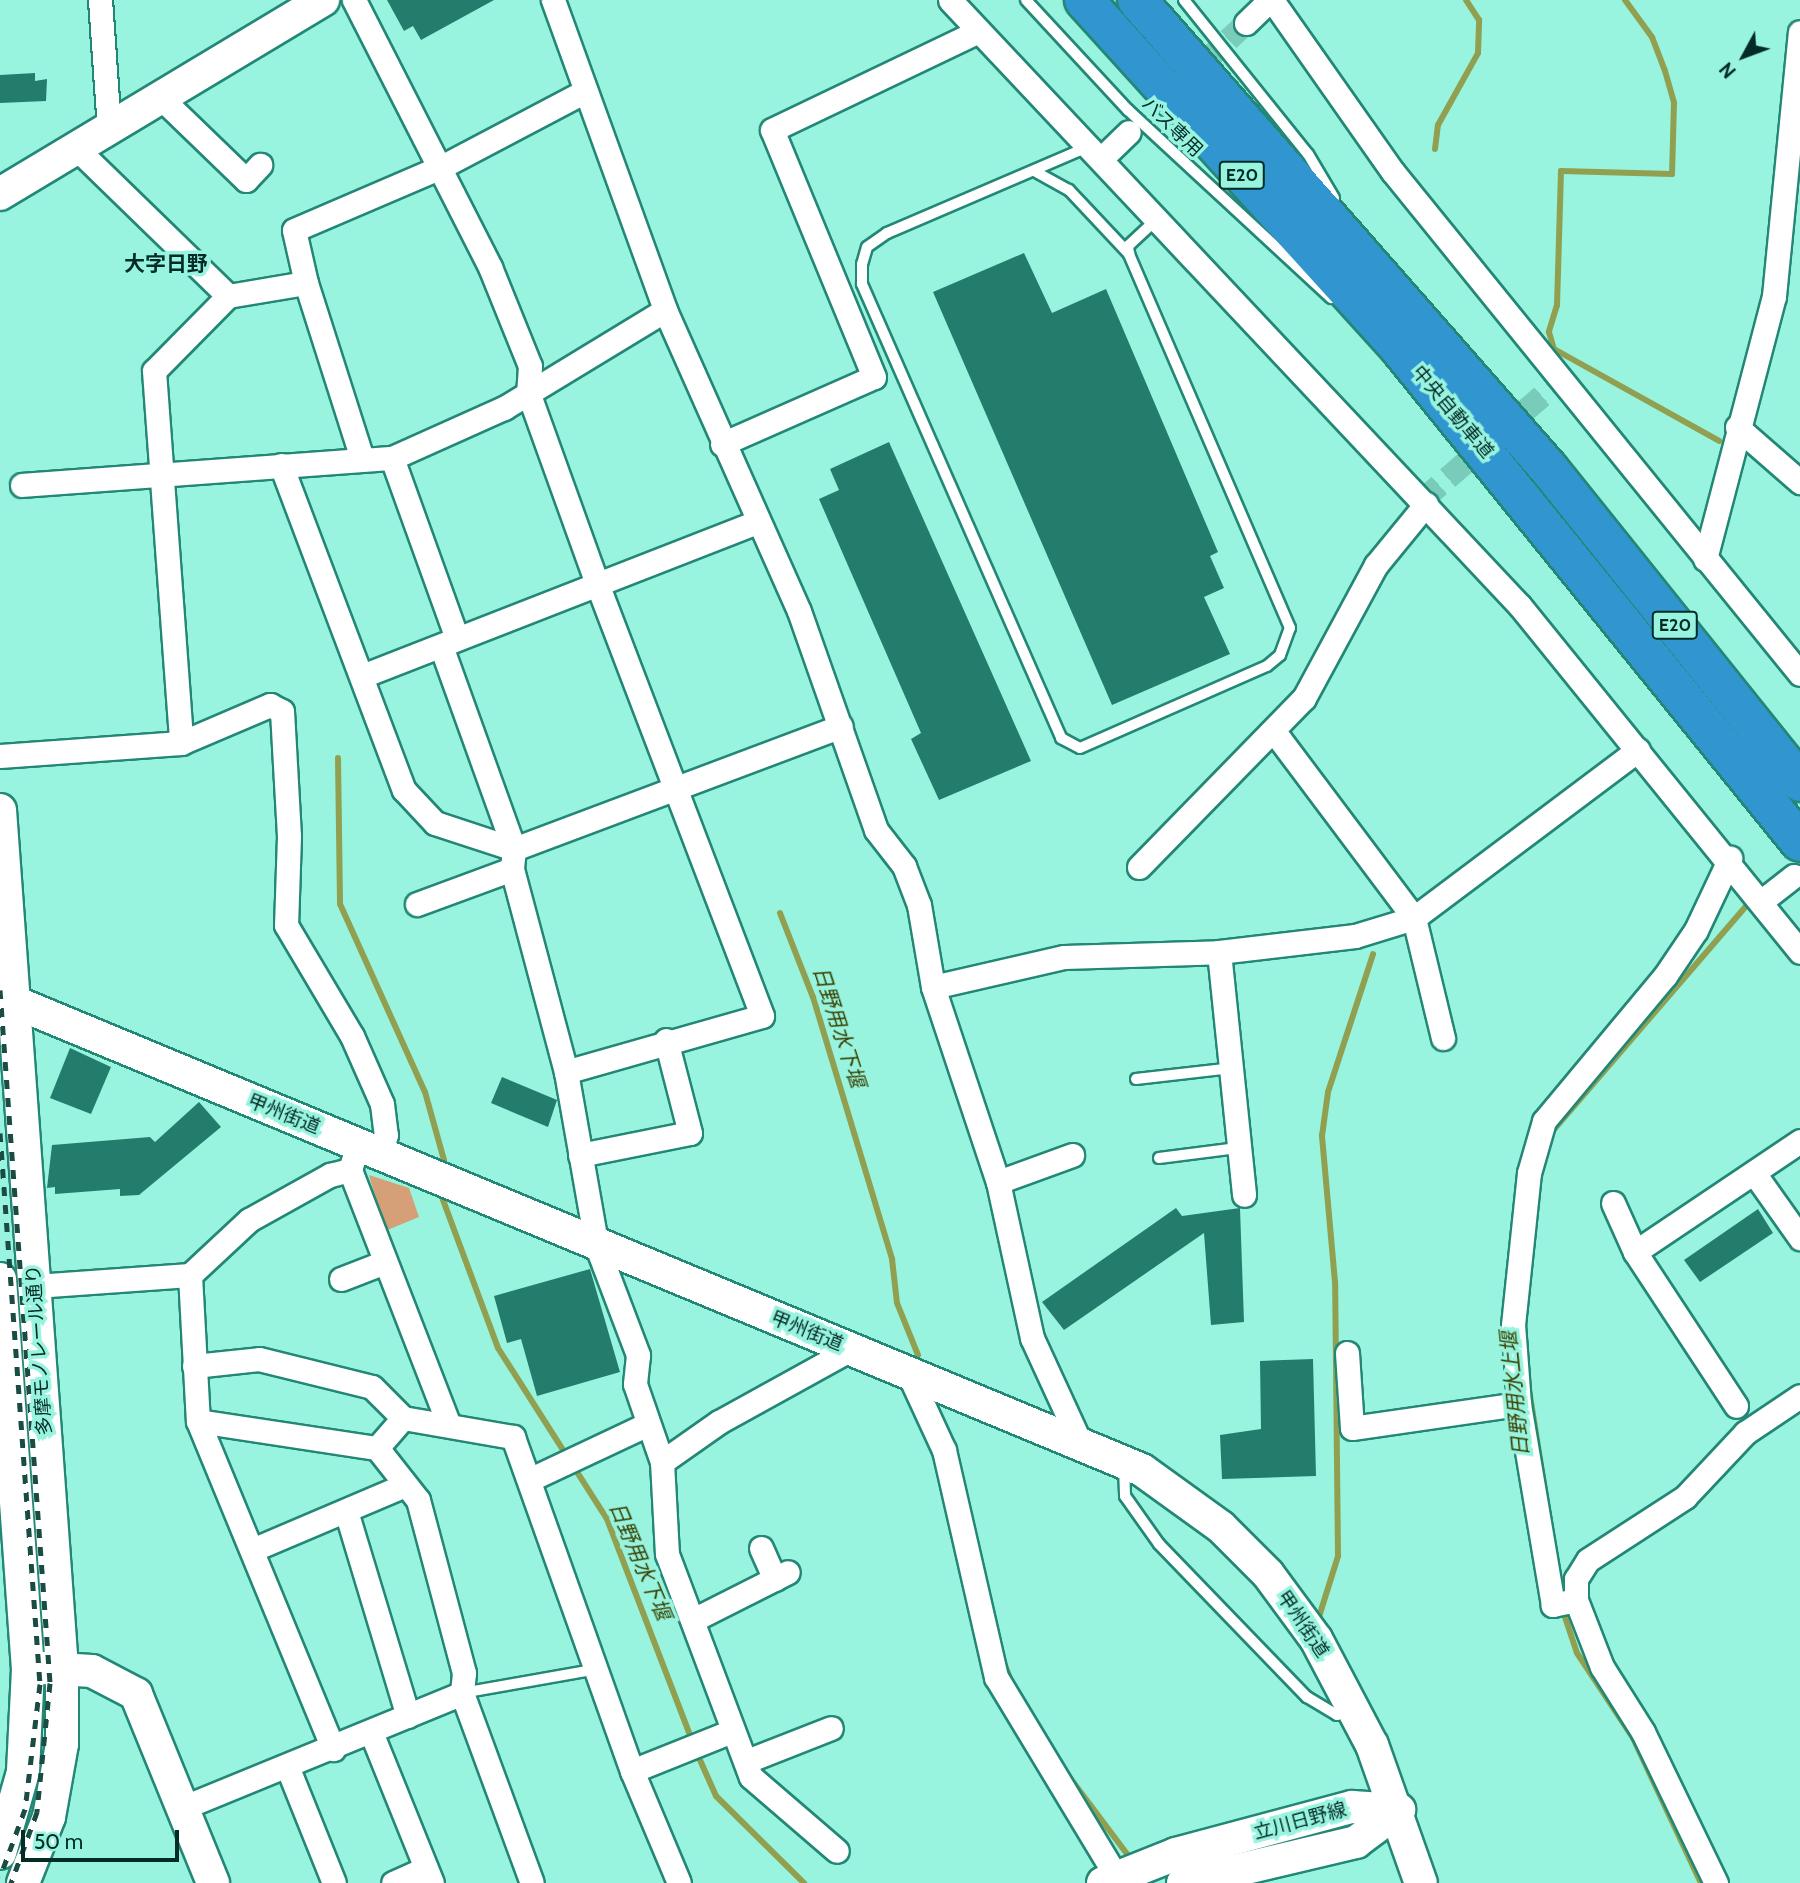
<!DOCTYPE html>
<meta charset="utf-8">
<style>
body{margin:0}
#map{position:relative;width:1800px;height:1883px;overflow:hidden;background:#98f4df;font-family:Cabin,"Noto Sans JP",sans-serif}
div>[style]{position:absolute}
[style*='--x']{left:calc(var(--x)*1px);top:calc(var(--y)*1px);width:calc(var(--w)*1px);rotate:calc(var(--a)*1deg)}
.green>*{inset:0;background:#d5a077}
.stream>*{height:6px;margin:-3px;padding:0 3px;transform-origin:3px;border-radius:3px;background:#91a050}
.building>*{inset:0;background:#247d6c}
.street-tunnel>*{height:23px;margin-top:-11.5px;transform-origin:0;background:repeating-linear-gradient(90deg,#7accba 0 23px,transparent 0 34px)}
.roads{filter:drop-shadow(2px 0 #238776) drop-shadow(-2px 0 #238776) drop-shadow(0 2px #238776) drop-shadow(0 -2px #238776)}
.lane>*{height:10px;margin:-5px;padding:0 5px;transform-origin:5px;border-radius:5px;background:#fff}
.street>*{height:23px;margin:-11.5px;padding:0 11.5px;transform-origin:11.5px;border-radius:11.5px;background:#fff}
.secondary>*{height:32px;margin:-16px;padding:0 16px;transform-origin:16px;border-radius:16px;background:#fff}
.highway>*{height:38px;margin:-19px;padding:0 19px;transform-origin:19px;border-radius:19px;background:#3196cf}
.rail>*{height:5px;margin-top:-2.5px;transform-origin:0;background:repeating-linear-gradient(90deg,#1a4c43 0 9px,transparent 0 18px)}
span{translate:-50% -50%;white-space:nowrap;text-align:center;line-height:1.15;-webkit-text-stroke:7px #98f4df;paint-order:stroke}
.shield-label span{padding:2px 5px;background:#98f4df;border:2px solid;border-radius:5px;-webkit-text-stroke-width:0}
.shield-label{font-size:18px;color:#022c25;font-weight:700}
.street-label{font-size:19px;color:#022c25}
.neighbourhood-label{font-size:21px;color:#022c25;font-weight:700}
.water-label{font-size:21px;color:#394202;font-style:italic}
.north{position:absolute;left:1709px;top:21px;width:70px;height:70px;-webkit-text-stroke:5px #98f4df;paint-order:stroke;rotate:229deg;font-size:19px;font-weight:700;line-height:28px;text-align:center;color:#022c25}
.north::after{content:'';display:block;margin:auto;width:24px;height:32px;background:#022c25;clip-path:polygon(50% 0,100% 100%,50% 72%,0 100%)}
.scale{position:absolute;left:21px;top:1830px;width:158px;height:32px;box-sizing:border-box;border:4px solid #022c25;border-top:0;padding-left:9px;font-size:21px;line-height:24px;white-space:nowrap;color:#022c25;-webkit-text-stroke:5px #98f4df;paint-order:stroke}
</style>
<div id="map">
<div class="green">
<div style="clip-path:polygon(369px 1175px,409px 1188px,419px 1217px,385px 1231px)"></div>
</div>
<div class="stream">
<div style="--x:1625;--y:0;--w:46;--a:53.9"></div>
<div style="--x:1652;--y:37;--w:36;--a:69"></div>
<div style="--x:1665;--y:71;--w:33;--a:74"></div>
<div style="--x:1674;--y:103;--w:71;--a:91.6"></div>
<div style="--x:1672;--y:174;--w:111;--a:-178.5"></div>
<div style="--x:1561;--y:171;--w:134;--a:91.7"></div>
<div style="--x:1557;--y:305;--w:28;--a:107"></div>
<div style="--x:1549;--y:332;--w:18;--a:74"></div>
<div style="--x:1554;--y:349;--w:189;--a:29.1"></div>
<div style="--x:1435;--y:149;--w:24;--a:-83"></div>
<div style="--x:1438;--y:125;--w:82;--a:-60.9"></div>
<div style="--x:1478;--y:53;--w:33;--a:-88"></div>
<div style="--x:1479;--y:20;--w:24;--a:-123"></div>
<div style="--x:338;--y:758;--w:146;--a:89.2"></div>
<div style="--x:340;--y:904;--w:206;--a:65.7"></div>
<div style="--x:425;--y:1092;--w:71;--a:74.4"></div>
<div style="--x:780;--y:913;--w:90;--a:68.6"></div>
<div style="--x:813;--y:997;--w:274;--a:73.2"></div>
<div style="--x:892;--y:1259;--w:44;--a:83.5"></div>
<div style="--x:897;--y:1303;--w:56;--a:68"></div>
<div style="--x:1550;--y:1134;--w:308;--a:-49.3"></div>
<div style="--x:443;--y:1200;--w:158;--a:69.6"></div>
<div style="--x:498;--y:1348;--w:203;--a:57.5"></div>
<div style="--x:607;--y:1519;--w:238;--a:69"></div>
<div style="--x:1528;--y:1383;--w:178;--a:81"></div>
<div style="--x:1562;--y:1608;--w:47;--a:71.6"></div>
<div style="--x:1577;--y:1653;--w:102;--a:56.6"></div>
<div style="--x:1633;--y:1738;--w:160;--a:64.9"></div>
<div style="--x:1318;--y:1620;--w:67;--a:-72.6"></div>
<div style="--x:1338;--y:1556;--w:274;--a:-90.6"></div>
<div style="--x:1335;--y:1282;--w:147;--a:-95.1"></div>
<div style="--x:1322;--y:1136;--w:44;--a:-82.2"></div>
<div style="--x:1328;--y:1092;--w:145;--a:-71.9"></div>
<div style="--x:1003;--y:1660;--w:28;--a:69"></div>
<div style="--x:696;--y:1751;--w:49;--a:66"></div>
<div style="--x:716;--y:1796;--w:124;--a:44.7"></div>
<div style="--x:1070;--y:1778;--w:100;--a:53.1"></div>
</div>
<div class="building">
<div style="clip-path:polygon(387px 0,494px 0,421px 40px,413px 26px,404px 31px)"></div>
<div style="clip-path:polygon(35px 73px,35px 81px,47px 79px,46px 101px,0 103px,0 75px)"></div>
<div style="clip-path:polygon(1024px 253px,1052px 313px,1106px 289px,1218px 552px,1210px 556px,1224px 588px,1204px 597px,1230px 654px,1112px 705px,933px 292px)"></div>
<div style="clip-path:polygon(889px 442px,1031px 761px,939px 800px,911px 739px,921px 733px,819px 499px,839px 490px,830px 469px)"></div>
<div style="clip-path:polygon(70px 1048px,111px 1067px,91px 1114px,50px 1098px)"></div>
<div style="clip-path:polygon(502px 1077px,557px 1100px,548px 1127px,491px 1103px)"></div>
<div style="clip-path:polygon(199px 1102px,221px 1127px,139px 1195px,120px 1196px,120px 1189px,55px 1194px,55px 1187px,47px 1188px,52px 1145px,150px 1137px,155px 1142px)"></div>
<div style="clip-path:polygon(1176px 1208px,1182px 1216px,1240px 1208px,1244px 1322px,1211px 1325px,1204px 1233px,1064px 1330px,1042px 1302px)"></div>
<div style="clip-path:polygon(1758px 1209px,1773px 1233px,1700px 1282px,1684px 1260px)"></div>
<div style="clip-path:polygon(590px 1269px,620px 1372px,537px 1396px,521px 1339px,507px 1343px,494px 1296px)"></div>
<div style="clip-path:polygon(1313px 1359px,1316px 1476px,1222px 1479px,1220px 1435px,1261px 1429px,1260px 1361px)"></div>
</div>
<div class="street-tunnel">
<div style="--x:1129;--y:132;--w:160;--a:-43"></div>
<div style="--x:1422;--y:500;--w:184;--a:-41"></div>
</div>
<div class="roads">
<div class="lane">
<div style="--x:1026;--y:0;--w:150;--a:47.2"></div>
<div style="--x:1128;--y:110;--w:277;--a:42.8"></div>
<div style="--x:1184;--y:0;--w:198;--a:51.2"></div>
<div style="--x:1308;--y:154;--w:51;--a:59.4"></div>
<div style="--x:1090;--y:146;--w:221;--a:156.8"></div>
<div style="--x:887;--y:233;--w:24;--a:145"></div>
<div style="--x:867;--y:247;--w:18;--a:106"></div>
<div style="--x:862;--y:264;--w:20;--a:90"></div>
<div style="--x:862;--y:284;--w:496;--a:66.3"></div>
<div style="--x:1061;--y:738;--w:21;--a:28"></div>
<div style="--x:1080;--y:748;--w:204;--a:-23.7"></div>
<div style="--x:1267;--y:666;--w:17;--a:-40"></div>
<div style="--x:1280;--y:655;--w:29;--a:-70"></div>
<div style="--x:1290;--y:628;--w:407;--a:-113.3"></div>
<div style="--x:1129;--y:254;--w:8;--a:-97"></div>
<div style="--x:1128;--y:246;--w:40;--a:-43"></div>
<div style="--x:1036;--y:172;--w:38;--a:29"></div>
<div style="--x:1069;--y:190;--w:88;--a:46.8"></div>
<div style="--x:1136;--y:1079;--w:98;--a:-6.5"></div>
<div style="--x:1159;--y:1158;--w:79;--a:-7.3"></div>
<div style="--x:1124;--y:1466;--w:30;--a:88"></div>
<div style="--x:1125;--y:1496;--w:59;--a:54.7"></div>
<div style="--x:1159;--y:1544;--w:213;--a:46"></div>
<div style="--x:1307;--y:1697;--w:35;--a:31"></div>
<div style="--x:1337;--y:1715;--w:15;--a:-20"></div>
<div style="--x:462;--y:1693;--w:138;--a:-10"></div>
</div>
<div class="street">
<div style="--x:100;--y:0;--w:128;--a:86"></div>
<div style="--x:354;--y:0;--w:300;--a:63"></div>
<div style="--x:490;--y:267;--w:107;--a:68"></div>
<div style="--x:530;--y:366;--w:26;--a:94"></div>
<div style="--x:528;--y:392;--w:206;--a:70.2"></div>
<div style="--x:598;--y:586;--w:460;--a:69.1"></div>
<div style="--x:762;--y:1016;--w:204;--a:164.1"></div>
<div style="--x:553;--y:0;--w:330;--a:70.1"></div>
<div style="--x:665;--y:310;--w:329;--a:66"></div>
<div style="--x:799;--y:611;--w:232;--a:70.6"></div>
<div style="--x:876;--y:830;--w:46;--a:52.1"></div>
<div style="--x:904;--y:866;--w:42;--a:69"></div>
<div style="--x:919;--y:905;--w:83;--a:80.3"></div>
<div style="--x:933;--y:987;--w:206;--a:71.6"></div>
<div style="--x:998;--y:1182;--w:160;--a:77.7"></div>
<div style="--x:1032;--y:1338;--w:112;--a:65.3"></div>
<div style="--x:950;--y:0;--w:832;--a:46.75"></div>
<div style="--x:1520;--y:606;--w:445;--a:51"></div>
<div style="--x:1272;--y:0;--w:210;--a:54.9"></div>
<div style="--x:1393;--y:172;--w:646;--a:50.97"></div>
<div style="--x:1246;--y:23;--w:33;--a:-44"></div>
<div style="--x:161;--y:98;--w:118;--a:44"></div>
<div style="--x:246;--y:180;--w:21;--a:-47"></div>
<div style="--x:76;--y:148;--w:212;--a:44.2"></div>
<div style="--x:228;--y:296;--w:105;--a:134.6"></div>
<div style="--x:154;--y:371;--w:373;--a:85.8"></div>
<div style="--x:1102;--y:158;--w:37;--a:-44"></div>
<div style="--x:306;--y:283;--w:54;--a:-102.8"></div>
<div style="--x:294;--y:230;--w:162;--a:-23.2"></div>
<div style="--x:443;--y:166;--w:161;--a:-27.8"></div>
<div style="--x:228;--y:296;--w:79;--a:-9.5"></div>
<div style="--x:306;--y:283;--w:185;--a:72.3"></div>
<div style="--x:1737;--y:427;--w:84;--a:41.1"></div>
<div style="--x:722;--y:444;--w:166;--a:-23.8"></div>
<div style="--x:874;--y:377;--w:267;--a:-112.4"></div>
<div style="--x:772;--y:130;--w:229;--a:-25.6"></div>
<div style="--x:392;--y:458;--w:192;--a:70.2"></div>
<div style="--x:281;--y:465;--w:347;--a:69.3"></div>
<div style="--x:404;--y:790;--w:45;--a:46.8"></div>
<div style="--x:435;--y:823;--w:83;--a:18.2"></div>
<div style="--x:514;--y:849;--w:20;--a:96"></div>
<div style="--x:512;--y:869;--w:210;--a:75.1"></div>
<div style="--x:566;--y:1072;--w:178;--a:80"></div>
<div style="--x:597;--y:1247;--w:116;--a:69.2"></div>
<div style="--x:638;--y:1355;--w:29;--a:96"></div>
<div style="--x:635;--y:1384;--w:83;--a:70.9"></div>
<div style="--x:662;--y:1462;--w:92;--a:86.9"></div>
<div style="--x:667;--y:1554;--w:238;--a:69.4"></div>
<div style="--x:751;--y:1777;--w:113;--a:40.7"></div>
<div style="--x:22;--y:485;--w:371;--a:-4.2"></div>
<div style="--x:392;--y:458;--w:123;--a:-24.1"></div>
<div style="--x:504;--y:408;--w:188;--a:-31.3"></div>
<div style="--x:1705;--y:559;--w:272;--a:-75.3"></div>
<div style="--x:1774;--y:296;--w:265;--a:-84.4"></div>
<div style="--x:441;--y:646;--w:216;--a:70.2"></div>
<div style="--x:514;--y:849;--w:349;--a:-20.6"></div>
<div style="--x:362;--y:676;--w:424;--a:-21.3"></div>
<div style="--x:0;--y:756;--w:181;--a:-4.1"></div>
<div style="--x:181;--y:743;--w:97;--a:-23.1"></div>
<div style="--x:270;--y:705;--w:13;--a:27"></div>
<div style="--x:282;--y:711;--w:125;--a:86.8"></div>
<div style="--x:289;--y:836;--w:89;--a:91.9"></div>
<div style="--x:286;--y:925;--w:129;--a:59.3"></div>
<div style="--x:352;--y:1036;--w:74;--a:66.2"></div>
<div style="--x:382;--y:1104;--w:31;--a:83"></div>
<div style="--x:386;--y:1135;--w:19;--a:108"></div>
<div style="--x:1139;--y:867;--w:236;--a:-45.7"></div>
<div style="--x:1304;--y:698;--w:151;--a:-61.6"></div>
<div style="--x:1376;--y:565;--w:79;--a:-50.7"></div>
<div style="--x:1763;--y:900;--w:39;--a:-38"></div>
<div style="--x:417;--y:904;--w:101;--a:-20.2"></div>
<div style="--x:1219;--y:952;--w:244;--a:84.1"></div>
<div style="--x:933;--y:987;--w:134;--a:-12.9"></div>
<div style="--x:1064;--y:957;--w:155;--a:-1.8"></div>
<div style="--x:1219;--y:952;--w:137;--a:-6.7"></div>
<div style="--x:1355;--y:936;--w:62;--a:-17"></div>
<div style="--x:1414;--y:918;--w:231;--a:-126.9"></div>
<div style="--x:1443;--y:1038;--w:123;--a:-103.6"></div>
<div style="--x:1414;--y:918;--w:280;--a:-36.9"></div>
<div style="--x:580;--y:1155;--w:112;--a:-11.3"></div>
<div style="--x:690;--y:1133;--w:96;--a:-104.5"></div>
<div style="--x:350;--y:1170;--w:271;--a:68.8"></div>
<div style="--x:1754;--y:1173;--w:80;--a:54.7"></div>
<div style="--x:998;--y:1182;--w:79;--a:-20"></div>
<div style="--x:1613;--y:1203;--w:54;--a:65.8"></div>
<div style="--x:1635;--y:1252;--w:184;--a:56.7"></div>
<div style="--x:1635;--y:1252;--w:199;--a:-33.9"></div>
<div style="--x:190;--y:1275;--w:146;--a:86.9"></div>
<div style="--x:198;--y:1421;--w:355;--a:67.6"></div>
<div style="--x:341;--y:1279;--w:47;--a:-21.1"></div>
<div style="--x:35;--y:1286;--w:155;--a:-4.1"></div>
<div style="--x:190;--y:1275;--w:81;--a:-43"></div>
<div style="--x:249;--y:1220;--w:93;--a:-29.1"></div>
<div style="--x:330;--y:1175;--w:21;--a:-14"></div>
<div style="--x:350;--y:1170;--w:27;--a:-73"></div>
<div style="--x:1347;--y:1353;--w:75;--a:86.2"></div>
<div style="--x:1352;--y:1428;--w:169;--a:-8.2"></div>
<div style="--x:194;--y:1366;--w:65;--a:-6.1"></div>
<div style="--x:259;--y:1359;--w:116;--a:13.9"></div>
<div style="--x:372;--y:1387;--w:44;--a:45"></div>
<div style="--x:403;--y:1418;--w:112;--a:9.8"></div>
<div style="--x:513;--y:1437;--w:355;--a:70.4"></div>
<div style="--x:632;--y:1771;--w:121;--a:67.2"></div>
<div style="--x:907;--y:1370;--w:88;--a:65.2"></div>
<div style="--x:944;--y:1450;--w:233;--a:77.1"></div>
<div style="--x:996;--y:1677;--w:232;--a:58.9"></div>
<div style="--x:403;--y:1418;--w:40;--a:131"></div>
<div style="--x:377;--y:1448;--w:66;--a:51.7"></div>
<div style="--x:418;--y:1500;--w:179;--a:75.1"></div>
<div style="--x:464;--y:1673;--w:20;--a:96"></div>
<div style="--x:462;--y:1693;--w:202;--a:69.8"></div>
<div style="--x:198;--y:1421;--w:181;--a:8.6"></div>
<div style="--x:662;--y:1462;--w:70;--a:-35.1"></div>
<div style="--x:719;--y:1422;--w:151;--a:-28.9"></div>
<div style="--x:531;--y:1479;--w:127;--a:-25.2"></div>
<div style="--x:346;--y:1511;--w:214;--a:73.2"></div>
<div style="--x:761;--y:1548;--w:34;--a:66"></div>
<div style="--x:252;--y:1550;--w:164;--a:-23"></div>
<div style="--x:1576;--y:1600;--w:24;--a:168"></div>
<div style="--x:1553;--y:1605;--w:204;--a:-99.6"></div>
<div style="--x:1519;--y:1404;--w:79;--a:-94.3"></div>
<div style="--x:1513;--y:1325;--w:153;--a:-84"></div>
<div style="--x:1529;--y:1173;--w:54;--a:-73.9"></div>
<div style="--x:1544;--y:1121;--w:189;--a:-50.2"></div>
<div style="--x:1665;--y:976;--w:55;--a:-56"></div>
<div style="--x:1696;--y:930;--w:80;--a:-64.7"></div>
<div style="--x:693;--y:1620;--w:106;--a:-26.8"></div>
<div style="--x:371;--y:1732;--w:163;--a:68"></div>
<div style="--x:747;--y:1761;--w:90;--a:-21.4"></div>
<div style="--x:287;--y:1766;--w:126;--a:68.1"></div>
<div style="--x:632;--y:1771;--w:108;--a:-21.8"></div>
<div style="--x:182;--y:1808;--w:303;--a:-22.3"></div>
<div style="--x:393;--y:1883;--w:36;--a:-24"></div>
<div style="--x:1716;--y:1883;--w:168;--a:-115.8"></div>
<div style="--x:1643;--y:1732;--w:77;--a:-122.2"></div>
<div style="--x:1602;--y:1667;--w:72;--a:-111.2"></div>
<div style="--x:1576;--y:1600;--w:21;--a:-90"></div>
<div style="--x:1576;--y:1579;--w:22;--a:-58"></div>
<div style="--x:1588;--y:1560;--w:116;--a:-33"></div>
<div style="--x:1685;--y:1497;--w:88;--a:-46.8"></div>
<div style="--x:1745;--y:1433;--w:66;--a:-33.9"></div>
</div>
<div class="secondary">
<div style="--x:0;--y:194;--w:377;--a:-31"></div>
<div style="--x:0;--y:810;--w:860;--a:85.87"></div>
<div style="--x:62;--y:1668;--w:76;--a:90"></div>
<div style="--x:62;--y:1744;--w:74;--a:100.1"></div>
<div style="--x:49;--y:1817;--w:71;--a:111.5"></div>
<div style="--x:0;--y:996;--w:1236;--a:22.54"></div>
<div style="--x:1142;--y:1470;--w:97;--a:35.8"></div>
<div style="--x:1221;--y:1527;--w:66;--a:45"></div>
<div style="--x:1268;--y:1574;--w:81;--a:53.6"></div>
<div style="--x:1316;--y:1639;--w:120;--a:62.2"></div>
<div style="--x:1372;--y:1745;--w:146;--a:70.5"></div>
<div style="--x:0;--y:1279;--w:391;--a:85.9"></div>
<div style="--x:28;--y:1669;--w:103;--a:92.8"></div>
<div style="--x:23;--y:1772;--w:84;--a:105.9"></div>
<div style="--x:43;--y:1668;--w:49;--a:3.5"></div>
<div style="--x:92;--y:1671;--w:50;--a:27.6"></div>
<div style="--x:136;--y:1694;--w:204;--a:67.8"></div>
<div style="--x:1103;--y:1883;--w:79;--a:-21.7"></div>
<div style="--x:1176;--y:1854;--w:182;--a:-15"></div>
<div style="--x:1352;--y:1807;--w:47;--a:3.7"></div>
<div style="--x:1183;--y:1883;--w:178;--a:-13.3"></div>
<div style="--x:1356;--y:1842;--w:54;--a:-36.7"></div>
</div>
<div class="highway">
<div style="--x:1084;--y:0;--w:472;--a:47.8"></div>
<div style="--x:1401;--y:350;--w:633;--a:50.96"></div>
<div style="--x:1137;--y:0;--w:624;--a:48.7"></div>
<div style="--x:1549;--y:469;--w:401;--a:51.3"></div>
</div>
</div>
<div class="rail">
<div style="--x:0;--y:990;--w:695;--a:85.87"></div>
<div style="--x:50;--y:1683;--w:130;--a:95.8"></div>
<div style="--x:37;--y:1812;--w:76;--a:110.1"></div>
<div style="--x:0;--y:1133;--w:552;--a:85.85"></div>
<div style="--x:40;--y:1684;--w:126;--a:96.8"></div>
<div style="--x:25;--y:1809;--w:72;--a:110.2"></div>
</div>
<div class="shield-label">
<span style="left:1242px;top:175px">E20</span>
<span style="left:1675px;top:625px">E20</span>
</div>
<div class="street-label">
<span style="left:1172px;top:127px;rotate:44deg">バス専用</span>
<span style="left:1453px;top:412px;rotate:50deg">中央自動車道</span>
<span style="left:284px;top:1114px;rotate:22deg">甲州街道</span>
<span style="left:807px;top:1331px;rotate:22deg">甲州街道</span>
<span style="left:39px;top:1350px;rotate:-94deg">多摩モノレール通り</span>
<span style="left:1303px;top:1624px;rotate:56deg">甲州街道</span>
<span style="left:1300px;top:1821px;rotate:-15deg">立川日野線</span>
</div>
<div class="neighbourhood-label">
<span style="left:166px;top:264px">大字日野</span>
</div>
<div class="water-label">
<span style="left:839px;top:1027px;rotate:72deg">日野用水下堰</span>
<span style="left:1515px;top:1394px;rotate:-96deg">日野用水上堰</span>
<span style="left:640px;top:1561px;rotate:67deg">日野用水下堰</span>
</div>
<div class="north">N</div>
<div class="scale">50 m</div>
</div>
